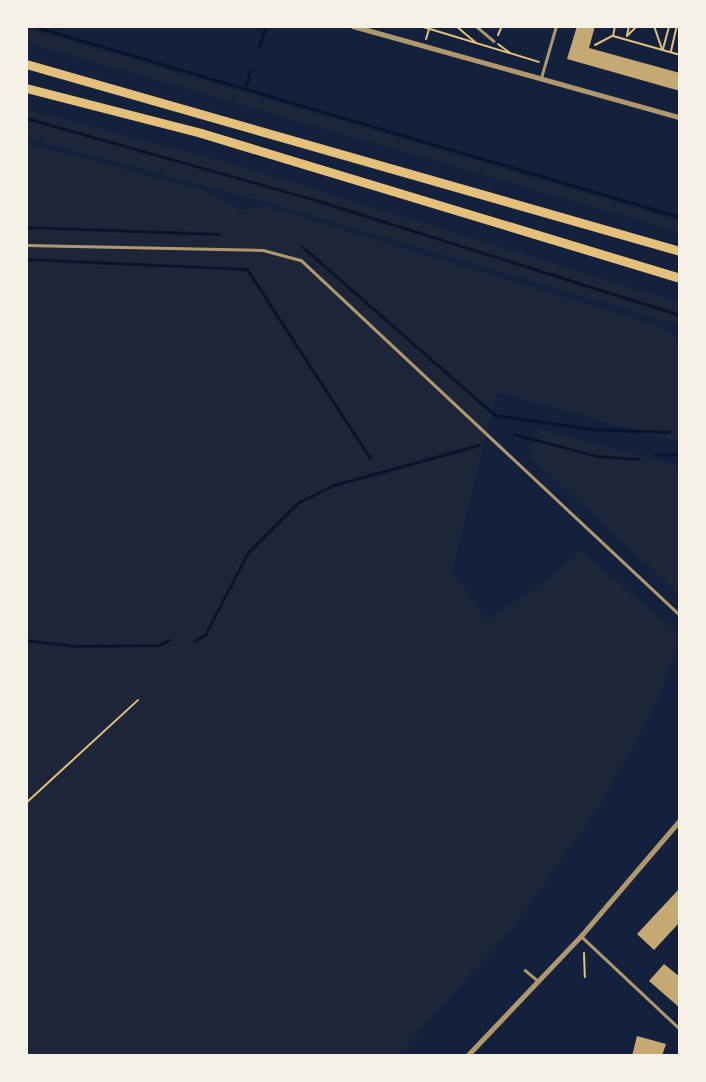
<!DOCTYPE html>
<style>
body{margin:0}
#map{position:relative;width:706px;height:1082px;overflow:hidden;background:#14213d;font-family:"Fira Sans Condensed",sans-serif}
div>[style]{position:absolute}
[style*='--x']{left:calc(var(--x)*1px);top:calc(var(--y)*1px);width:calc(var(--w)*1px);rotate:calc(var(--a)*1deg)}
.green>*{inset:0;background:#1d2539}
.stream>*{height:2.5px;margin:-1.25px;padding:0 1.25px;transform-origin:1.25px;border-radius:1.25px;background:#0b132b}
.building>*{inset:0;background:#c6a872}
.path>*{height:2px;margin:-1px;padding:0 1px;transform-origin:1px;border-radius:1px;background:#e5c07b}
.service>*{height:2.5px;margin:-1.25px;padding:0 1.25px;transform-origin:1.25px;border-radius:1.25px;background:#b1986c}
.minor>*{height:4.5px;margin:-2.25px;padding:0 2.25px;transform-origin:2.25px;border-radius:2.25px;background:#b1986c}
.motorway>*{height:9px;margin:-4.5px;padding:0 4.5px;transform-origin:4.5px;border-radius:4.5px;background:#e5c07b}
span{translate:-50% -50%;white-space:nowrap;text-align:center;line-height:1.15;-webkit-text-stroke:5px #f6f1e7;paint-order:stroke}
.frame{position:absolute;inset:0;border:28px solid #f6f1e7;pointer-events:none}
</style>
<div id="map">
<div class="green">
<div style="clip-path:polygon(26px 28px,680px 221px,680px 232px,26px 42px)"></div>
<div style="clip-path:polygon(26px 109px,243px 167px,680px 303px,680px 325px,262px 201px,26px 138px)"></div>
<div style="clip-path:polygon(26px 143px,203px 190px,240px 210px,265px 206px,656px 325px,680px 338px,680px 442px,497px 392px,452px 571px,487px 620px,539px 586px,581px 551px,680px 635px,680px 640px,658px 701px,602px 802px,513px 928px,397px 1056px,26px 1056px)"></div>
<div style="clip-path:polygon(538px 429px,680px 466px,679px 594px,529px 456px)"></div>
</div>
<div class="stream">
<div style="--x:33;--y:26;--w:675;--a:16.45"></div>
<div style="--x:259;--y:47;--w:19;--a:-72"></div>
<div style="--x:245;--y:88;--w:17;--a:-73"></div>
<div style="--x:26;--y:118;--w:291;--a:15.8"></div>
<div style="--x:306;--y:197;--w:392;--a:17.5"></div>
<div style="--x:26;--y:227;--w:193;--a:2.1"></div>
<div style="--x:303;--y:247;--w:255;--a:41.2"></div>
<div style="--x:495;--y:415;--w:97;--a:8.3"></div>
<div style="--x:591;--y:429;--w:78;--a:2.2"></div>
<div style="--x:26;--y:259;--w:221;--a:2.6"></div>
<div style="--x:247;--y:269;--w:225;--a:56.9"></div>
<div style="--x:514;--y:434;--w:86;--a:14.8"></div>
<div style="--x:597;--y:456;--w:42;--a:4.1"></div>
<div style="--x:655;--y:455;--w:25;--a:-2"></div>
<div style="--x:26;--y:640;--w:48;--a:7.1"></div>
<div style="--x:74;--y:646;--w:85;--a:-0.7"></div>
<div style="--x:159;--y:645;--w:11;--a:-27"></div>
<div style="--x:194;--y:641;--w:13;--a:-29"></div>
<div style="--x:205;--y:635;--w:91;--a:-62.6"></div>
<div style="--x:247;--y:554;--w:74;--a:-45"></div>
<div style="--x:299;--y:502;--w:39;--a:-26"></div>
<div style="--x:334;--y:485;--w:150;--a:-15.4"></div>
</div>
<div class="building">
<div style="clip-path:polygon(577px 26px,595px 26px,589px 48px,680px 73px,680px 91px,567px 59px)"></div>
<div style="clip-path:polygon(680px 888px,680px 922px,654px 950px,637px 934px)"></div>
<div style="clip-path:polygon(664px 964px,680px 977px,680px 1008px,649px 981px)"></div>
<div style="clip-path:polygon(637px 1036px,666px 1044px,662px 1056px,632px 1056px)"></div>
</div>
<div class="path">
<div style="--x:420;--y:26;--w:124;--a:16.8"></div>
<div style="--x:456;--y:26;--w:26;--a:40"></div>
<div style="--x:615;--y:26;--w:10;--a:101"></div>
<div style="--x:613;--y:36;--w:70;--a:15.8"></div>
<div style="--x:654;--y:26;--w:24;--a:71"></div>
<div style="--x:498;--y:35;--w:10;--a:-66"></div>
<div style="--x:627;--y:35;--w:9;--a:-77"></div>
<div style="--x:627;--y:36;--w:14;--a:-45"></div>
<div style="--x:426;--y:39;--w:14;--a:-73"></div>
<div style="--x:498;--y:44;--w:15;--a:37"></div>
<div style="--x:595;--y:45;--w:19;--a:-28"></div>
<div style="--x:663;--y:49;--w:24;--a:-75"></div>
<div style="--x:671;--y:51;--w:26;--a:-77"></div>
<div style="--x:26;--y:803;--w:152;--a:-42.6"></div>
<div style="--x:584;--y:953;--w:24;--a:88"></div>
</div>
<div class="service">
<div style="--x:476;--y:26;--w:23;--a:40"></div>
<div style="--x:541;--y:78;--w:54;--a:-73.9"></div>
<div style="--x:26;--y:245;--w:237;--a:1.2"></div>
<div style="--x:263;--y:250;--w:39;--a:15"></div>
<div style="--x:301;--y:260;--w:519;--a:43.13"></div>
<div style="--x:581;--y:936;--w:136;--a:43.2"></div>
<div style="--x:525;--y:970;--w:17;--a:40"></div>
</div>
<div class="minor">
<div style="--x:353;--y:26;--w:339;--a:15.6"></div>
<div style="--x:467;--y:1056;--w:166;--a:-46.5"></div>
<div style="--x:581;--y:936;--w:153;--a:-49.5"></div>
</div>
<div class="motorway">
<div style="--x:26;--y:64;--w:680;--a:15.96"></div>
<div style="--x:26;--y:88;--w:181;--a:14.4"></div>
<div style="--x:201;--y:133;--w:500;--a:16.84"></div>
</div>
<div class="frame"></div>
</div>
